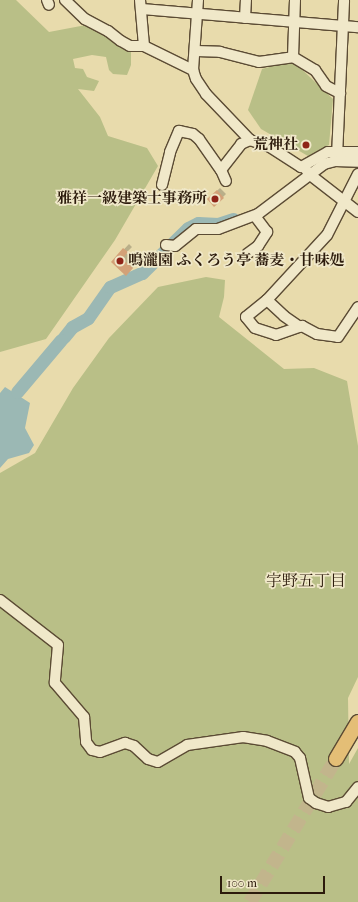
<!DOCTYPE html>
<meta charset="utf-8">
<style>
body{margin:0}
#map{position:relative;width:358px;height:902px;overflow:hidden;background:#e8dbac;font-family:"IM FELL French Canon","Noto Serif JP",serif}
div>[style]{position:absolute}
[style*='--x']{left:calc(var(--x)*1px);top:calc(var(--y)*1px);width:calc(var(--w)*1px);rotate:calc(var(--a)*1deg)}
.green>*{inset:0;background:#b9bf87}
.water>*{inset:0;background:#9bb8b4}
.shadow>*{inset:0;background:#0003}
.stream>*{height:2px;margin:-1px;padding:0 1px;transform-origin:1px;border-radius:1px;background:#9bb8b4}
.river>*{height:13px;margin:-6.5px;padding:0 6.5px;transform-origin:6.5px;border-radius:6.5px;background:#9bb8b4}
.building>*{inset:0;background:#d3a178}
.highway-tunnel>*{height:14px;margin-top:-7px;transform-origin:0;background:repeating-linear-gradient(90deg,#c2b58c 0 14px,transparent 0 21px)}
.roads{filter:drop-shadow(1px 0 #5b4b34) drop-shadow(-1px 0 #5b4b34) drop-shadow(0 1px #5b4b34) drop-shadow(0 -1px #5b4b34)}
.minor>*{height:10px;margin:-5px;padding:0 5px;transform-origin:5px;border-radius:5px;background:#f0e8c9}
.highway>*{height:14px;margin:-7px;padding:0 7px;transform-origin:7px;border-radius:7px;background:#e4be76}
.dots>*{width:11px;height:11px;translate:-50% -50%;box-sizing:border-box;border:2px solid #f0e8c9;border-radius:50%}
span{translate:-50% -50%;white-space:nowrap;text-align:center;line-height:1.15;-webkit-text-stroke:3.5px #f0e8c9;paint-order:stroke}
.poi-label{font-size:15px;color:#2c1b0c;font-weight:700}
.right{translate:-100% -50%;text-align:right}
.left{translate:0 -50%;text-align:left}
.neighbourhood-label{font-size:16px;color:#2c1b0c}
.scale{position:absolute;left:220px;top:876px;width:105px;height:18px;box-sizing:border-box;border:2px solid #2c1b0c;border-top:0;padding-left:5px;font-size:12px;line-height:14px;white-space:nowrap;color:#2c1b0c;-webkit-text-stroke:3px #f0e8c9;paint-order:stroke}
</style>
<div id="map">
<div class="green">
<div style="clip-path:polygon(0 0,16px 0,49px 32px,86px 25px,131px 50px,131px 65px,127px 75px,113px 74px,109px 70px,106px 57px,92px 55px,73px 59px,75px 68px,83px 69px,87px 77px,99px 81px,94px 91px,78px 89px,100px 117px,108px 136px,147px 148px,158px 166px,115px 240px,46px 339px,0 352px)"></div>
<div style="clip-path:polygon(293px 61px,333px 99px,329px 145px,308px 156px,261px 129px,248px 110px,262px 69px)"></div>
<div style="clip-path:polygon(206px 277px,225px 280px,224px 297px,219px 317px,284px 369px,314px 368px,347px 381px,358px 446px,358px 677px,348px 698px,349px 764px,358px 748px,358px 902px,0 902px,0 473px,35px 453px,73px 388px,109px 338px,158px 287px)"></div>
</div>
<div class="water">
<div style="clip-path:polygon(5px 387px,30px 403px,25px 428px,34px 445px,29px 453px,8px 459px,0 468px,0 393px)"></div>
</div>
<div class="shadow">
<div style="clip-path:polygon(220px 188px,226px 194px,214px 206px,208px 199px)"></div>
<div style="clip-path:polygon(129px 244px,132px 247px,126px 253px,137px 263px,126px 275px,112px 262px)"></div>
</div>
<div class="stream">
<div style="--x:13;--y:396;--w:6;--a:-45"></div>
</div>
<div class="river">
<div style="--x:64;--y:337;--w:13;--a:-51"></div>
<div style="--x:72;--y:327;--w:18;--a:-29"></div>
<div style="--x:88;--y:318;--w:38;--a:-55"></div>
<div style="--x:110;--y:287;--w:35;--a:-24"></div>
<div style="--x:142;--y:273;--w:64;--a:-44.4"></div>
<div style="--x:188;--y:228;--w:11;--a:-27"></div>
<div style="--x:198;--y:223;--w:20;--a:3"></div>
<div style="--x:218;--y:224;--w:16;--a:-18"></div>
<div style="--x:17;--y:392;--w:68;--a:-49.8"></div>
</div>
<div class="building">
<div style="clip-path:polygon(217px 190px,224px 198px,214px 207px,207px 199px)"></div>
<div style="clip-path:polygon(123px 248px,128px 252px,122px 259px,133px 268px,126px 276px,111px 262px)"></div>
</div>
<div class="highway-tunnel">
<div style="--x:250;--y:902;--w:167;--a:-59"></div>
</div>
<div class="roads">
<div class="minor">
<div style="--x:47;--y:0;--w:5;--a:68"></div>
<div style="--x:65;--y:0;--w:28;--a:44"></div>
<div style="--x:85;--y:19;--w:26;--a:28"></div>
<div style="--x:108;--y:31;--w:16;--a:38"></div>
<div style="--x:121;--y:41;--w:10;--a:29"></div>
<div style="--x:130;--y:46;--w:14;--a:0"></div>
<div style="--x:140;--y:0;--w:46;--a:85"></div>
<div style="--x:144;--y:46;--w:55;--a:26.1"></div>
<div style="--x:198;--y:0;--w:70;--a:94.1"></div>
<div style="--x:193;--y:70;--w:9;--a:72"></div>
<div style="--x:196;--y:79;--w:18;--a:56"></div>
<div style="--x:206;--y:94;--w:64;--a:46.3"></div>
<div style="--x:250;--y:140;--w:21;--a:19"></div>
<div style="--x:270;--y:147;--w:37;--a:33"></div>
<div style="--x:301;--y:167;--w:31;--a:-29"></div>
<div style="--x:328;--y:152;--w:30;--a:0"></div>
<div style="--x:142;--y:9;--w:217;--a:4.8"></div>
<div style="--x:245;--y:18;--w:18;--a:-87"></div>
<div style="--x:196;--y:51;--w:24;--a:2"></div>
<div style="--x:220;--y:52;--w:40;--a:14.4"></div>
<div style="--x:259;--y:62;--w:34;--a:-8"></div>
<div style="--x:293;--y:57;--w:26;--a:31"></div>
<div style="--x:315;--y:70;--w:19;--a:55"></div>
<div style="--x:326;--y:86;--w:16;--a:27"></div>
<div style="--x:293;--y:57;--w:57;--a:-88"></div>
<div style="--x:337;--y:156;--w:156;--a:-87.4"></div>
<div style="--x:305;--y:168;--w:7;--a:56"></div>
<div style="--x:309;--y:174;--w:62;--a:37.8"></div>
<div style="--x:221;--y:170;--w:33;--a:-52"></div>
<div style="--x:241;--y:144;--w:10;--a:-24"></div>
<div style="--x:358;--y:174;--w:68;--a:116.9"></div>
<div style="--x:327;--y:235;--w:88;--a:132.7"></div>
<div style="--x:267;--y:300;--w:27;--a:141"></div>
<div style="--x:246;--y:317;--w:14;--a:51"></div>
<div style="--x:255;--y:328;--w:22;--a:18"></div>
<div style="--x:276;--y:335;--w:28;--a:-19"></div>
<div style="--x:302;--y:326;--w:17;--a:28"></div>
<div style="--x:317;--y:334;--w:21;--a:8"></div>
<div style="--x:338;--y:337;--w:36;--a:-56"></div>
<div style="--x:162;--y:185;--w:34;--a:-76"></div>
<div style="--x:170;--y:152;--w:23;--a:-67"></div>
<div style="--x:179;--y:131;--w:14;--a:12"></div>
<div style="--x:193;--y:134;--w:8;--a:40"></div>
<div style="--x:199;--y:139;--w:38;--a:55"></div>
<div style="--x:221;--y:170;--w:12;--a:66"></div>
<div style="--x:166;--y:245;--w:9;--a:6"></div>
<div style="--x:175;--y:246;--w:27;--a:-39"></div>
<div style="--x:196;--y:229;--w:22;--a:0"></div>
<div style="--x:218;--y:229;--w:43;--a:-20.6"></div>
<div style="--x:258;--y:214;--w:83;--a:-37.1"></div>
<div style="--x:324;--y:164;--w:11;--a:-15"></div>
<div style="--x:335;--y:161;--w:23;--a:2"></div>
<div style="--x:247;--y:254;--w:14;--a:-36"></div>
<div style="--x:258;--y:246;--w:17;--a:-57"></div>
<div style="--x:267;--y:232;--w:20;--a:-127"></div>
<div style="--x:267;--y:300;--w:23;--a:43"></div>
<div style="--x:284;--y:316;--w:19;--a:35"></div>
<div style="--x:0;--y:600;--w:73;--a:37.8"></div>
<div style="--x:58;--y:645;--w:38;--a:95"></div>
<div style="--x:55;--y:683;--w:45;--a:49.5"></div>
<div style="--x:84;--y:717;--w:25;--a:85"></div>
<div style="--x:86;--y:742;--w:10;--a:53"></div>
<div style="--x:92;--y:750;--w:8;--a:14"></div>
<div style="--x:100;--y:752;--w:27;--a:-20"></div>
<div style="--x:125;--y:743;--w:9;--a:18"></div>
<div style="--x:134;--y:746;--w:19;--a:43"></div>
<div style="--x:148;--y:759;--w:10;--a:17"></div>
<div style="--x:158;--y:762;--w:34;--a:-30"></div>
<div style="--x:187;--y:745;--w:57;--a:-8.1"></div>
<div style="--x:243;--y:737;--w:24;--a:9"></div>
<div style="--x:267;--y:741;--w:30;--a:21"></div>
<div style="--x:295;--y:752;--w:8;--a:50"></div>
<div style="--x:300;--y:758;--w:41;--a:77.3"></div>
<div style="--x:309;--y:798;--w:9;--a:36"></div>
<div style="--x:316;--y:803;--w:13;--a:18"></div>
<div style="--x:328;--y:807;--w:19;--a:-16"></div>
<div style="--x:346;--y:802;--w:19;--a:-51"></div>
</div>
<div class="highway">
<div style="--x:336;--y:759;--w:43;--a:-59.3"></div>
</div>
</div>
<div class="dots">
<div style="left:306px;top:145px;background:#8f2418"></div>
<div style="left:215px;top:199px;background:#8f2418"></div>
<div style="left:120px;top:261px;background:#8f2418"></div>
</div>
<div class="poi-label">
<span class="right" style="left:298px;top:145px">荒神社</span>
<span class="right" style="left:207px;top:199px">雅祥一級建築士事務所</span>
<span class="left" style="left:128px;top:261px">鳴瀧園 ふくろう亭 蕎麦・甘味処</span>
</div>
<div class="neighbourhood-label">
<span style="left:306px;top:581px">宇野五丁目</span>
</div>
<div class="scale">100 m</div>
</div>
